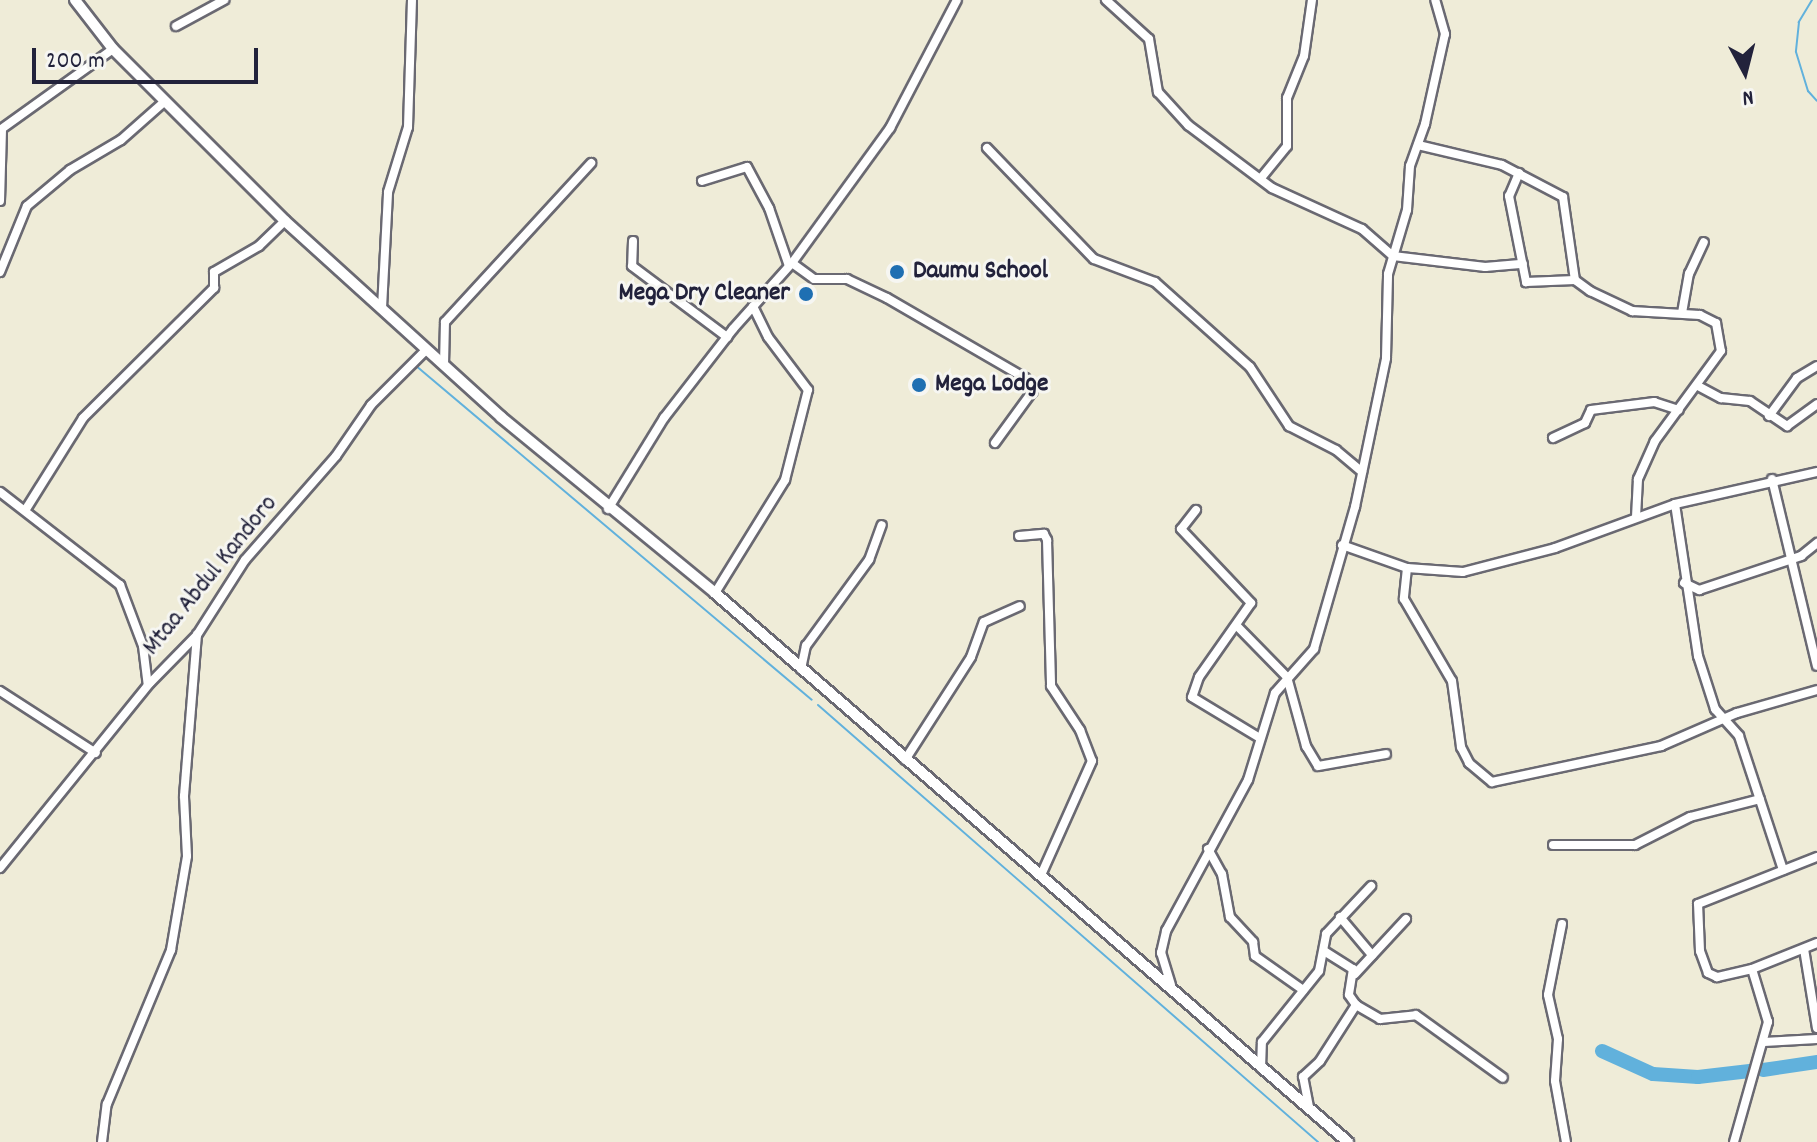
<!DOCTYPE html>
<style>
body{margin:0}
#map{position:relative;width:1817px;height:1142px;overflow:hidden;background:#efecd8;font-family:Dekko,sans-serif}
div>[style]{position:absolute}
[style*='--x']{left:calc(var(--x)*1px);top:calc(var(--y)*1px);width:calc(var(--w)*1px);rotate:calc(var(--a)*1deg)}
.stream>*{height:2px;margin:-1px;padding:0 1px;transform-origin:1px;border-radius:1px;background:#61b1dc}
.river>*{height:14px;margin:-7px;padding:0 7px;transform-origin:7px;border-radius:7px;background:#61b1dc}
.roads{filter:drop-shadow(2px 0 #6a6972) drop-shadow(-2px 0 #6a6972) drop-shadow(0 2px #6a6972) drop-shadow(0 -2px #6a6972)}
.minor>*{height:8px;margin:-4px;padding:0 4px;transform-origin:4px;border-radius:4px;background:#fff}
.major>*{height:10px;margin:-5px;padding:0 5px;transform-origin:5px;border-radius:5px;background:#fff}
.dots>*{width:22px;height:22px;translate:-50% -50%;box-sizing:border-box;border:4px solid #f6f6f2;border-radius:50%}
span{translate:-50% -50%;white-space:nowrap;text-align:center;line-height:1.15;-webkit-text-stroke:6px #f6f6f2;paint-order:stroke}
.poi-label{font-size:26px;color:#22223b;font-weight:700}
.left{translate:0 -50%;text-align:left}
.right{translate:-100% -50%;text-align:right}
.street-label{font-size:26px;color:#22223b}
.north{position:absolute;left:1705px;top:32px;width:80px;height:80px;-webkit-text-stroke:6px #f6f6f2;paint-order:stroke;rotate:173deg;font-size:22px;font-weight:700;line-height:32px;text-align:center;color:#22223b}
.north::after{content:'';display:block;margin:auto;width:28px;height:36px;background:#22223b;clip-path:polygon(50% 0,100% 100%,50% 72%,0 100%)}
.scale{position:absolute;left:32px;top:48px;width:226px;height:36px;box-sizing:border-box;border:4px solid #22223b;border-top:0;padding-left:10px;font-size:24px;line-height:28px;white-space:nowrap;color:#22223b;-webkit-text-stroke:6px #f6f6f2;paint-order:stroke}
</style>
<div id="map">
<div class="stream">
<div style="--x:1812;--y:0;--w:26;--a:121"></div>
<div style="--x:1799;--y:22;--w:30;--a:96"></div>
<div style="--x:1796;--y:52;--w:41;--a:72.9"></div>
<div style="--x:1808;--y:91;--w:13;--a:48"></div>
<div style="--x:415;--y:365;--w:519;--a:40.16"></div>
<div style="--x:818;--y:705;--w:664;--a:41.15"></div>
</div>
<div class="river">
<div style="--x:1602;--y:1051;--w:56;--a:24.3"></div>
<div style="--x:1653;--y:1074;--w:45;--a:3.8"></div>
<div style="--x:1698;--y:1077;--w:52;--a:-6.6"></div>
<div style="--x:1763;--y:1070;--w:55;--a:-8.4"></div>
</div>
<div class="roads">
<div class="minor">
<div style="--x:1106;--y:0;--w:58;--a:42.2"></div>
<div style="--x:1149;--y:39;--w:54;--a:80.4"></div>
<div style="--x:1158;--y:92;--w:45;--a:47.7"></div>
<div style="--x:1188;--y:125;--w:105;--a:36.9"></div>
<div style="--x:1272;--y:188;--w:99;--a:24.5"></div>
<div style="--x:1362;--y:229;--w:41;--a:41.1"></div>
<div style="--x:1393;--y:256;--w:93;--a:6.8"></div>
<div style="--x:1485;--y:267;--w:38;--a:-5"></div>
<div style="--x:176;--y:26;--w:55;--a:-28.4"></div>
<div style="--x:0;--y:130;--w:139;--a:-35.6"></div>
<div style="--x:1418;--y:145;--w:86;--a:13.4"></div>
<div style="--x:1502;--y:165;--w:69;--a:27.7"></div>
<div style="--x:1563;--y:197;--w:84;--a:81.8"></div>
<div style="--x:1575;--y:280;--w:19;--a:36"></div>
<div style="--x:1590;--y:291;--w:47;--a:25.5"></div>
<div style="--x:1632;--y:311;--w:68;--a:3.4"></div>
<div style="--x:1700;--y:315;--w:18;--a:27"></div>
<div style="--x:1716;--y:323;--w:28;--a:80"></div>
<div style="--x:1721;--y:351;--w:112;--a:126.3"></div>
<div style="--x:1655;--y:441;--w:42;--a:114.1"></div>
<div style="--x:1638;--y:479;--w:38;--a:93"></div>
<div style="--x:987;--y:148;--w:154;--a:46.1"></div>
<div style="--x:1094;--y:259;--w:65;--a:20.7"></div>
<div style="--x:1155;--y:282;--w:127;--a:41.8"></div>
<div style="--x:1250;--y:367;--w:71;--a:56.5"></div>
<div style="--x:1289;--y:426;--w:53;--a:27.1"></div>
<div style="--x:1336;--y:450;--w:34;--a:40"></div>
<div style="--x:1519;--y:173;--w:25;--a:113"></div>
<div style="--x:1509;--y:196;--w:88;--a:78.8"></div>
<div style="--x:1526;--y:282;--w:49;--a:-2.3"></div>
<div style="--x:1261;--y:178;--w:41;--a:-50.9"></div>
<div style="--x:1287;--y:146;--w:48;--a:-90"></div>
<div style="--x:1287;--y:98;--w:45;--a:-68"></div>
<div style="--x:1304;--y:56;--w:57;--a:-81.9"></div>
<div style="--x:702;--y:181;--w:47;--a:-17.3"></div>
<div style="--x:747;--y:167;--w:47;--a:61.8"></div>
<div style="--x:769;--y:208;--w:61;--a:71"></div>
<div style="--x:0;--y:201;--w:72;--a:-88.4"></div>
<div style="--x:633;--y:241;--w:25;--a:92"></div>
<div style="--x:632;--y:266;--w:119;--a:36.8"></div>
<div style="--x:792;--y:263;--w:27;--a:36"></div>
<div style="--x:814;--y:279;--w:33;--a:0"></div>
<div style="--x:847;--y:279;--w:44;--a:25.4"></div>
<div style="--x:887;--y:298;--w:160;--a:30.1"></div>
<div style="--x:1025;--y:378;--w:16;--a:63"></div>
<div style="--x:1032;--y:392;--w:63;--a:126"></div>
<div style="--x:0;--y:272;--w:71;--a:-67.8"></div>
<div style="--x:27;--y:206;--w:56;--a:-39.9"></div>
<div style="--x:70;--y:170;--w:59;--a:-30.5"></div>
<div style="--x:121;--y:140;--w:57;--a:-41.5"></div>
<div style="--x:382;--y:308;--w:116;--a:-87"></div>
<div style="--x:388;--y:192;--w:68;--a:-72.9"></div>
<div style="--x:408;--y:127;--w:127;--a:-88.2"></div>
<div style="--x:1682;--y:313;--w:40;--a:-80"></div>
<div style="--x:1689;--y:274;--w:35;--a:-65"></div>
<div style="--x:444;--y:365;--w:43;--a:-88.7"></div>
<div style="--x:445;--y:322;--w:216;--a:-47.4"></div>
<div style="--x:1698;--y:386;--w:26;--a:28"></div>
<div style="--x:1721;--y:398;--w:29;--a:6"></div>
<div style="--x:1750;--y:401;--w:45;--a:34"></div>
<div style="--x:1787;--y:426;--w:37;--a:-36"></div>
<div style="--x:1769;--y:416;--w:47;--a:-53.6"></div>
<div style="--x:1797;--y:378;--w:23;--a:-31"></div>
<div style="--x:1553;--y:438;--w:35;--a:-25"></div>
<div style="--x:1585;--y:423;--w:14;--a:-65"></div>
<div style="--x:1591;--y:410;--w:64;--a:-7.2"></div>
<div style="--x:1654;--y:402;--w:26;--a:18"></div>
<div style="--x:1772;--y:479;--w:192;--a:76.5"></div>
<div style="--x:0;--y:492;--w:152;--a:37.8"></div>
<div style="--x:120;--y:585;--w:65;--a:69.3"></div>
<div style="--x:143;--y:646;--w:39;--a:83"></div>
<div style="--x:1675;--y:504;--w:154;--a:81.4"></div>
<div style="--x:1698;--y:656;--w:56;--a:72.2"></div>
<div style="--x:1715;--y:709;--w:36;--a:48"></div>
<div style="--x:1739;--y:736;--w:141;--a:71.8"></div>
<div style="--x:26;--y:509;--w:107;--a:-57.9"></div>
<div style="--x:83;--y:418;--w:185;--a:-44.8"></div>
<div style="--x:214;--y:288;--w:16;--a:-90"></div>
<div style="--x:214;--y:272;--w:52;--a:-30"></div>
<div style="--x:259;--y:246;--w:36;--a:-44"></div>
<div style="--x:608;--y:509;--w:107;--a:-58.4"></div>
<div style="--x:664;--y:418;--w:113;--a:-52.2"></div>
<div style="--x:733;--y:329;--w:89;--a:-48.2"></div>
<div style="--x:792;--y:263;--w:167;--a:-54"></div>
<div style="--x:890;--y:128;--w:144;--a:-62.4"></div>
<div style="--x:1196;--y:510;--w:24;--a:128"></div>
<div style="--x:1181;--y:529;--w:102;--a:46.6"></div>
<div style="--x:1251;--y:603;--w:90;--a:125.1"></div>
<div style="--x:1199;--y:677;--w:21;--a:109"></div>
<div style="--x:1192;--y:697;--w:79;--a:31.1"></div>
<div style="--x:1019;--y:536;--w:25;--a:-5"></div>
<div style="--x:1044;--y:534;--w:7;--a:63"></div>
<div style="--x:1047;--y:540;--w:146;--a:88.4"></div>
<div style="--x:1051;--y:686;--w:53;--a:56.6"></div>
<div style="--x:1080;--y:730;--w:33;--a:69"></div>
<div style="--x:1092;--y:761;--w:125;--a:114.1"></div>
<div style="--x:1342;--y:545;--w:69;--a:19.5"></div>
<div style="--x:1407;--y:568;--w:56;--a:4.1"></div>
<div style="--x:1463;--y:572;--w:95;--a:-14.6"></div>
<div style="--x:1555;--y:548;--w:128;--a:-20.1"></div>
<div style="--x:1675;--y:504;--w:146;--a:-12.7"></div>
<div style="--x:1407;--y:568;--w:31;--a:96"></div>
<div style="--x:1404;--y:599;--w:95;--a:59.7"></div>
<div style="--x:1452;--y:681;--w:67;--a:82.2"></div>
<div style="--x:1461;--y:747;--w:18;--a:63"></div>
<div style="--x:1469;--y:763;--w:30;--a:40"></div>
<div style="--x:1492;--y:782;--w:173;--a:-12"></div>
<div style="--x:1661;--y:746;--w:83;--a:-23.5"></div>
<div style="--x:1737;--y:713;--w:83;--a:-16"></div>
<div style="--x:1684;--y:583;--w:17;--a:25"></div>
<div style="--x:1699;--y:590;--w:108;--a:-18.4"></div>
<div style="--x:1801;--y:556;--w:21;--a:-39"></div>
<div style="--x:715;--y:593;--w:133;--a:-58.2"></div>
<div style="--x:785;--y:480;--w:93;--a:-75.7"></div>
<div style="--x:808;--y:390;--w:66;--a:-127"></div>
<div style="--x:768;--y:337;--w:34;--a:-116"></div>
<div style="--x:1237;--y:626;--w:71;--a:45.6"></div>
<div style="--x:1287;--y:677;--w:72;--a:74.6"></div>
<div style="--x:1306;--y:746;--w:23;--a:59"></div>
<div style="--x:1318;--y:766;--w:69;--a:-10"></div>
<div style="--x:801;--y:669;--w:24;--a:-78"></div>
<div style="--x:806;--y:646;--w:107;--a:-53.8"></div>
<div style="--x:869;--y:560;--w:37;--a:-70"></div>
<div style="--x:0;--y:691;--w:114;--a:32.9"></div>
<div style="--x:905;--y:760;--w:122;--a:-57.3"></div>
<div style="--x:971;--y:657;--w:37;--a:-70"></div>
<div style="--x:984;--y:622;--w:39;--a:-24"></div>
<div style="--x:1553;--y:845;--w:82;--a:0"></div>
<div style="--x:1635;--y:845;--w:62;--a:-27"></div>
<div style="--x:1690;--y:817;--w:72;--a:-14.4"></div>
<div style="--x:1208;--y:849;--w:29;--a:61"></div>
<div style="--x:1222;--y:874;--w:44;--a:79.5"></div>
<div style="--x:1230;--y:917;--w:34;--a:47"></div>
<div style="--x:1253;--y:942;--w:14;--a:82"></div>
<div style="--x:1255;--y:956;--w:59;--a:35.3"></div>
<div style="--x:0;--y:868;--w:238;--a:-51"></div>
<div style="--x:150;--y:683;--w:67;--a:-45.6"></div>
<div style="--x:197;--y:635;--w:89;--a:-57.4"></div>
<div style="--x:245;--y:560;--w:138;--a:-48.8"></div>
<div style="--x:336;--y:456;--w:62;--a:-55.5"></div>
<div style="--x:371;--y:405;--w:78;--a:-45"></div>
<div style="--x:1340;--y:917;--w:50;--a:49.9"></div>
<div style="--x:1562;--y:924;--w:72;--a:101.2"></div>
<div style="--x:1548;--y:995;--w:45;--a:77.2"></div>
<div style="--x:1558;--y:1039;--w:42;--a:94.1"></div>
<div style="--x:1555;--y:1081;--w:62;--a:79.8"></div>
<div style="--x:1804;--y:949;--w:80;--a:80.7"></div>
<div style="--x:1324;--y:951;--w:34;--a:32"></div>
<div style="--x:1353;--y:969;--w:26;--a:99"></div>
<div style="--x:1349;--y:995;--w:12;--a:55"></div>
<div style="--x:1356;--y:1005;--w:28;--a:30"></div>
<div style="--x:1380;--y:1019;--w:36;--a:-6"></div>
<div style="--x:1416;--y:1015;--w:107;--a:35.9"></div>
<div style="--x:1752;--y:969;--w:70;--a:-21.8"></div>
<div style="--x:1355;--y:974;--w:75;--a:-47.2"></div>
<div style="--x:1171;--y:985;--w:34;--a:-107"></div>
<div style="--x:1161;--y:953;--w:23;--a:-77"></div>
<div style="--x:1166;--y:931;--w:172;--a:-61.5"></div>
<div style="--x:1248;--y:780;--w:91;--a:-72.8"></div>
<div style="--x:1275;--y:693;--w:59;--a:-48.4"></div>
<div style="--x:1314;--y:649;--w:148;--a:-73.9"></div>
<div style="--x:1355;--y:507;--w:152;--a:-78.2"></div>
<div style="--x:1386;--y:358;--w:84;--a:-88.6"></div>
<div style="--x:1388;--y:274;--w:67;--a:-73.5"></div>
<div style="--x:1407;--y:210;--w:44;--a:-86.1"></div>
<div style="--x:1410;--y:166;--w:45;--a:-70.3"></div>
<div style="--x:1425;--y:124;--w:92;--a:-77.5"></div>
<div style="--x:1445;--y:34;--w:35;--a:-106"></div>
<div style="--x:1764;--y:1042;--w:53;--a:-3.2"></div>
<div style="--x:1261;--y:1068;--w:26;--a:-88"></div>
<div style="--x:1262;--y:1042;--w:91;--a:-51.2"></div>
<div style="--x:1319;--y:971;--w:38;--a:-79"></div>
<div style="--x:1326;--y:934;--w:66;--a:-46.8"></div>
<div style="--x:1309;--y:1107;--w:31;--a:-101"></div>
<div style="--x:1303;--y:1077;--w:23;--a:-43"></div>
<div style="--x:1320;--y:1061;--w:67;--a:-57.3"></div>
<div style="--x:102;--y:1142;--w:38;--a:-83"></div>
<div style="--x:107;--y:1104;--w:167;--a:-67.4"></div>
<div style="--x:171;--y:950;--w:95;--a:-80.3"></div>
<div style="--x:187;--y:856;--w:60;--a:-92.9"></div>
<div style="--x:184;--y:796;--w:162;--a:-85.4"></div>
<div style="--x:1734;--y:1142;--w:125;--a:-74.2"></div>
<div style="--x:1768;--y:1022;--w:55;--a:-106.8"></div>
<div style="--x:1752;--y:969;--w:36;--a:167"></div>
<div style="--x:1717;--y:977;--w:10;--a:-156"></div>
<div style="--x:1708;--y:973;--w:23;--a:-110"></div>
<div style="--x:1700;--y:951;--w:47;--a:-92.4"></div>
<div style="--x:1698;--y:904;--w:128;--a:-21.6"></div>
</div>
<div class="major">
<div style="--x:75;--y:0;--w:62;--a:52.2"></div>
<div style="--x:113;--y:49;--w:243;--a:45"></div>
<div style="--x:285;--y:221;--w:292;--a:42.2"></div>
<div style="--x:501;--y:417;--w:277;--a:39.4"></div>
<div style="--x:715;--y:593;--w:838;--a:40.94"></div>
</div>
</div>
<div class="dots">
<div style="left:897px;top:272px;background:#1f6fb2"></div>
<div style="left:806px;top:294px;background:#1f6fb2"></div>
<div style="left:919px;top:385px;background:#1f6fb2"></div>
</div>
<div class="poi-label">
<span class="left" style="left:913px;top:272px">Daumu School</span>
<span class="right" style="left:790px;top:294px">Mega Dry Cleaner</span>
<span class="left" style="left:935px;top:385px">Mega Lodge</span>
</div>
<div class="street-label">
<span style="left:211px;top:576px;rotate:-51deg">Mtaa Abdul Kandoro</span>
</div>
<div class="north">N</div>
<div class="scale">200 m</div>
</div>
